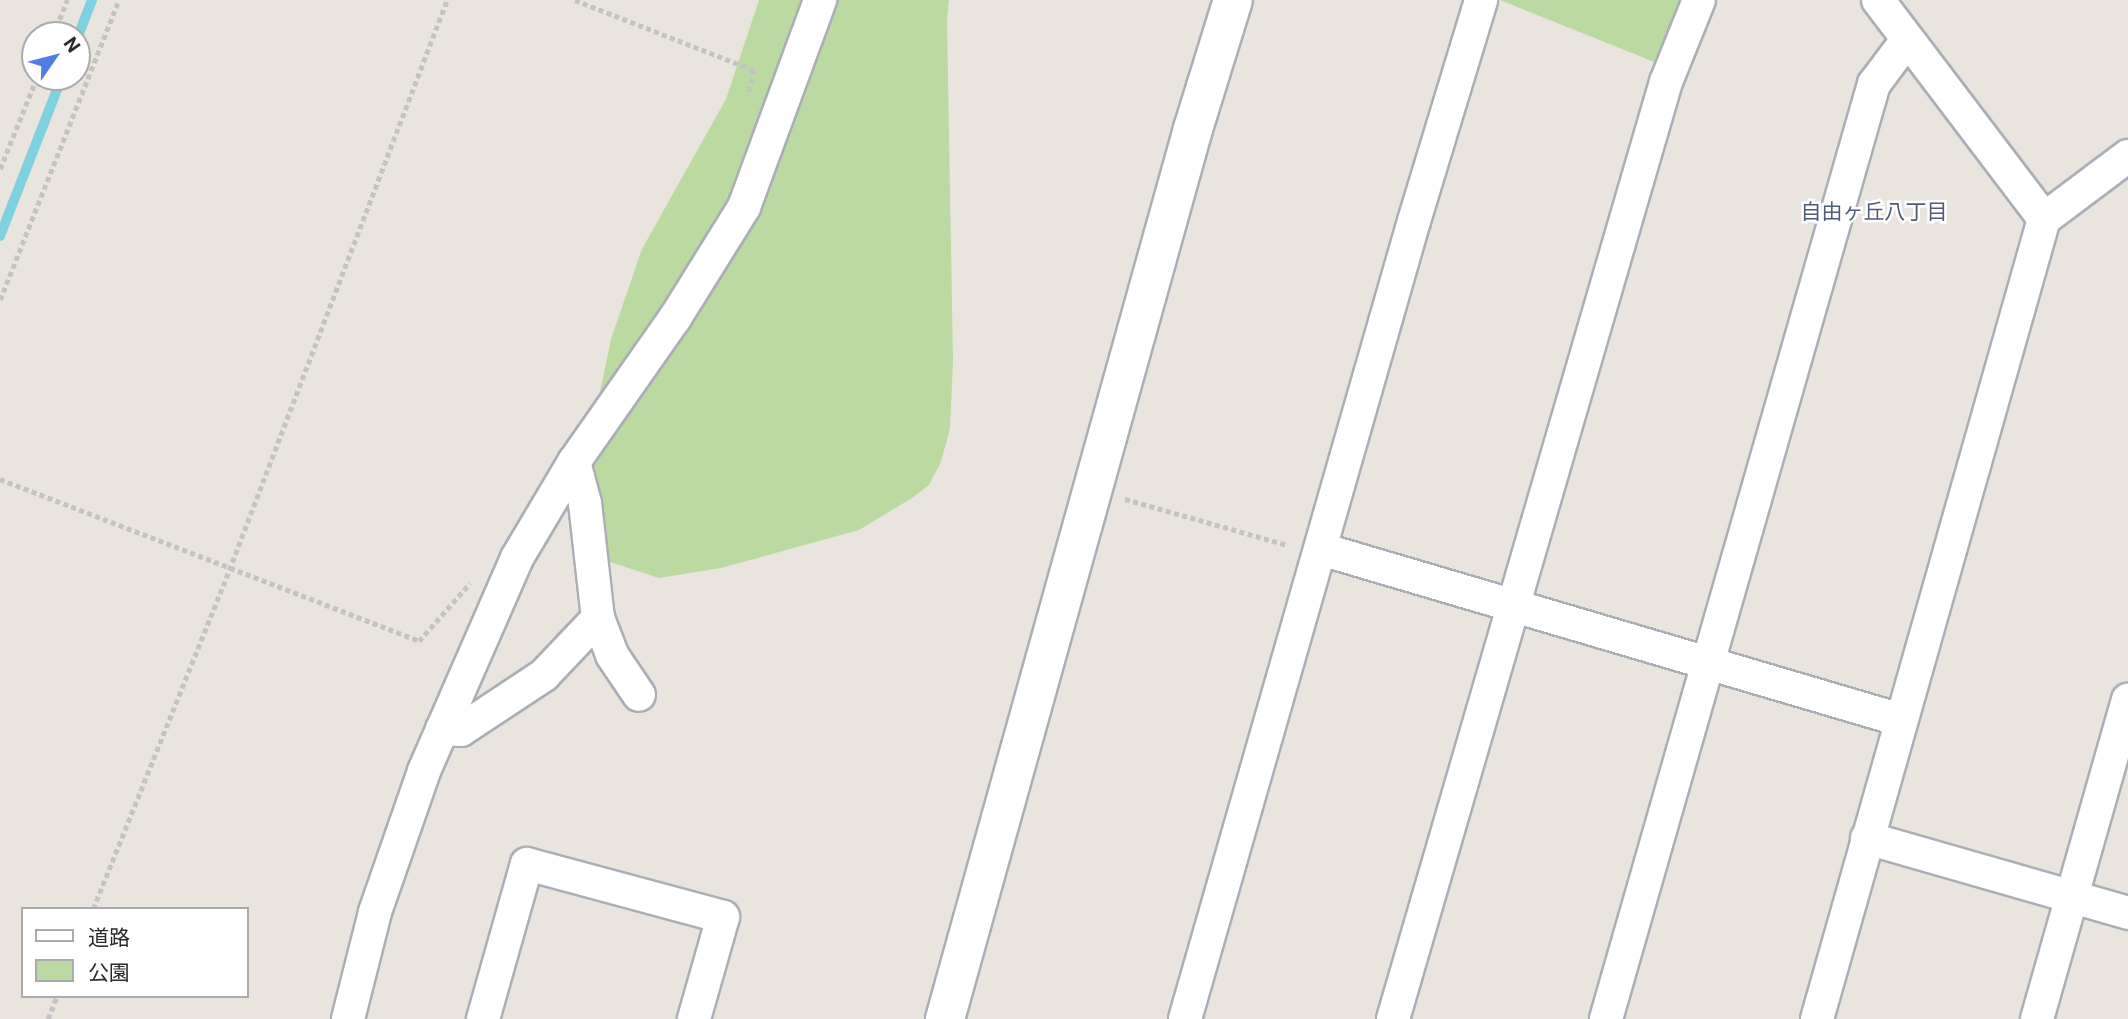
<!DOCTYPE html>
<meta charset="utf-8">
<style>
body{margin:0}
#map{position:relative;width:2128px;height:1019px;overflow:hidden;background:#eae4de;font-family:Roboto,"Noto Sans JP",sans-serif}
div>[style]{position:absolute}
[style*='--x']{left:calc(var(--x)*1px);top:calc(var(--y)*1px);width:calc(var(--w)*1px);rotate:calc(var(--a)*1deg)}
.green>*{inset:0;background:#bbdaa1}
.stream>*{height:10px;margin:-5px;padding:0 5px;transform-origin:5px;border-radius:5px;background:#7ed1e0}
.path>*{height:4.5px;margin-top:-2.25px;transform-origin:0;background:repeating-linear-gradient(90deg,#c3c3c3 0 5px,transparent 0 8.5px)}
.roads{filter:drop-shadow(2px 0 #aaaeb5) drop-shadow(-2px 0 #aaaeb5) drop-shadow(0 2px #aaaeb5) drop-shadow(0 -2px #aaaeb5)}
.street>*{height:32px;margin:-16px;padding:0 16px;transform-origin:16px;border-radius:16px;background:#fff}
.secondary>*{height:38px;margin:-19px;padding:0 19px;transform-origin:19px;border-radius:19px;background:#fff}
span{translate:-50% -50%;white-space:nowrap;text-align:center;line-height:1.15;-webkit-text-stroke:5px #fff;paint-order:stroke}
.neighbourhood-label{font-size:21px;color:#505b75}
.legend{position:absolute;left:21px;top:907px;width:228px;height:91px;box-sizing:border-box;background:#fff;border:2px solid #aaa;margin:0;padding:9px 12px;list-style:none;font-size:21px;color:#2a2a2a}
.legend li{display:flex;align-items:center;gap:14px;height:35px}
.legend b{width:35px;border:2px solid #aaa}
.north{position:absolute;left:21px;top:21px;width:70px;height:70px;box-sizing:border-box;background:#fff;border:2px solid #aaa;border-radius:50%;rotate:55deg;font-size:19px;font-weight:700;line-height:28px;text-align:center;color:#2a2a2a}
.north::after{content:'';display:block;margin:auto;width:24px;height:32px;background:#527ee4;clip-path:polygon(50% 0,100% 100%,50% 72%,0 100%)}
</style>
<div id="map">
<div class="green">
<div style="clip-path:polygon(759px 0,949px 0,947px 20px,953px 361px,950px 428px,941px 462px,929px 485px,912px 498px,859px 530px,721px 568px,659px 578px,610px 562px,593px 547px,575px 512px,611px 339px,642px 249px,726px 99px)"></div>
<div style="clip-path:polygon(1500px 0,1684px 0,1657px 63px)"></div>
</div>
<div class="stream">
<div style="--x:77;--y:39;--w:42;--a:-69"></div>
<div style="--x:0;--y:236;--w:171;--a:-68.7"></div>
</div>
<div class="path">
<div style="--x:575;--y:0;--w:192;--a:21.4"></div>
<div style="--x:754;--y:70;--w:26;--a:103"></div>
<div style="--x:53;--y:35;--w:38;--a:-68"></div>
<div style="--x:0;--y:169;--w:99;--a:-68.1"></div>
<div style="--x:0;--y:300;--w:323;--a:-68.4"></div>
<div style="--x:0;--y:479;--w:449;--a:21.1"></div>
<div style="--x:419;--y:641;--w:77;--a:-48.7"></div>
<div style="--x:1125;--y:499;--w:169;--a:15.8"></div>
<div style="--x:93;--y:909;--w:348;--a:-68.1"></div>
<div style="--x:223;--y:586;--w:627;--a:-69.08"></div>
<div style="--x:48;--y:1019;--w:25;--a:-69"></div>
</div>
<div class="roads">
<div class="street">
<div style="--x:1878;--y:0;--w:275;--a:52.8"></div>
<div style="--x:574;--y:462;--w:42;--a:75"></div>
<div style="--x:585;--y:503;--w:116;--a:83.6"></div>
<div style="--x:598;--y:618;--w:40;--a:69"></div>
<div style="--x:612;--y:655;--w:48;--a:56"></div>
<div style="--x:1321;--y:549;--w:605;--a:16.43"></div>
<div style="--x:442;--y:729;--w:19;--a:3"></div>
<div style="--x:461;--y:730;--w:100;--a:-33.5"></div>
<div style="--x:544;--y:675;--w:79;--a:-46.5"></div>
<div style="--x:1867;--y:838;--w:272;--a:16"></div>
<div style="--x:348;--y:1019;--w:110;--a:-75.8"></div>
<div style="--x:375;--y:912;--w:149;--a:-70.8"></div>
<div style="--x:424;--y:771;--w:232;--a:-66.4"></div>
<div style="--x:517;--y:558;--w:112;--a:-59.3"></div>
<div style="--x:574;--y:462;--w:176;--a:-55"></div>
<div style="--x:675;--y:318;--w:131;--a:-58.1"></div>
<div style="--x:744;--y:207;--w:221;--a:-69.8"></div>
<div style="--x:483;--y:1019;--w:161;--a:-74.2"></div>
<div style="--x:527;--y:864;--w:203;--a:15.1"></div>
<div style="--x:723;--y:917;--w:106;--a:105.9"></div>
<div style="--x:1185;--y:1019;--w:830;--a:-73.99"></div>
<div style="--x:1414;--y:221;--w:231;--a:-73.1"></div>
<div style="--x:1393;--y:1019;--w:976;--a:-73.76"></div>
<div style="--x:1666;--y:82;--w:88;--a:-68.1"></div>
<div style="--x:1606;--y:1019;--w:973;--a:-74.01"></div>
<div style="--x:1874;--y:84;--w:55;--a:-53.1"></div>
<div style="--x:1817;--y:1019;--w:832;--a:-74.16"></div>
<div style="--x:2044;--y:219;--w:105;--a:-36.9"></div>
<div style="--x:2037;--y:1019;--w:332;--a:-74.1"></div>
</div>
<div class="secondary">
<div style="--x:945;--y:1019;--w:924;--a:-74.43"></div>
<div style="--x:1193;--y:129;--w:135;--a:-72.8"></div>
</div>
</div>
<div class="neighbourhood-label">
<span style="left:1874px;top:212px">自由ヶ丘八丁目</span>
</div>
<ul class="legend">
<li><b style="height:9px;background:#fff"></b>道路</li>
<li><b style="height:19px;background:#bbdaa1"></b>公園</li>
</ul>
<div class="north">N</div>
</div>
